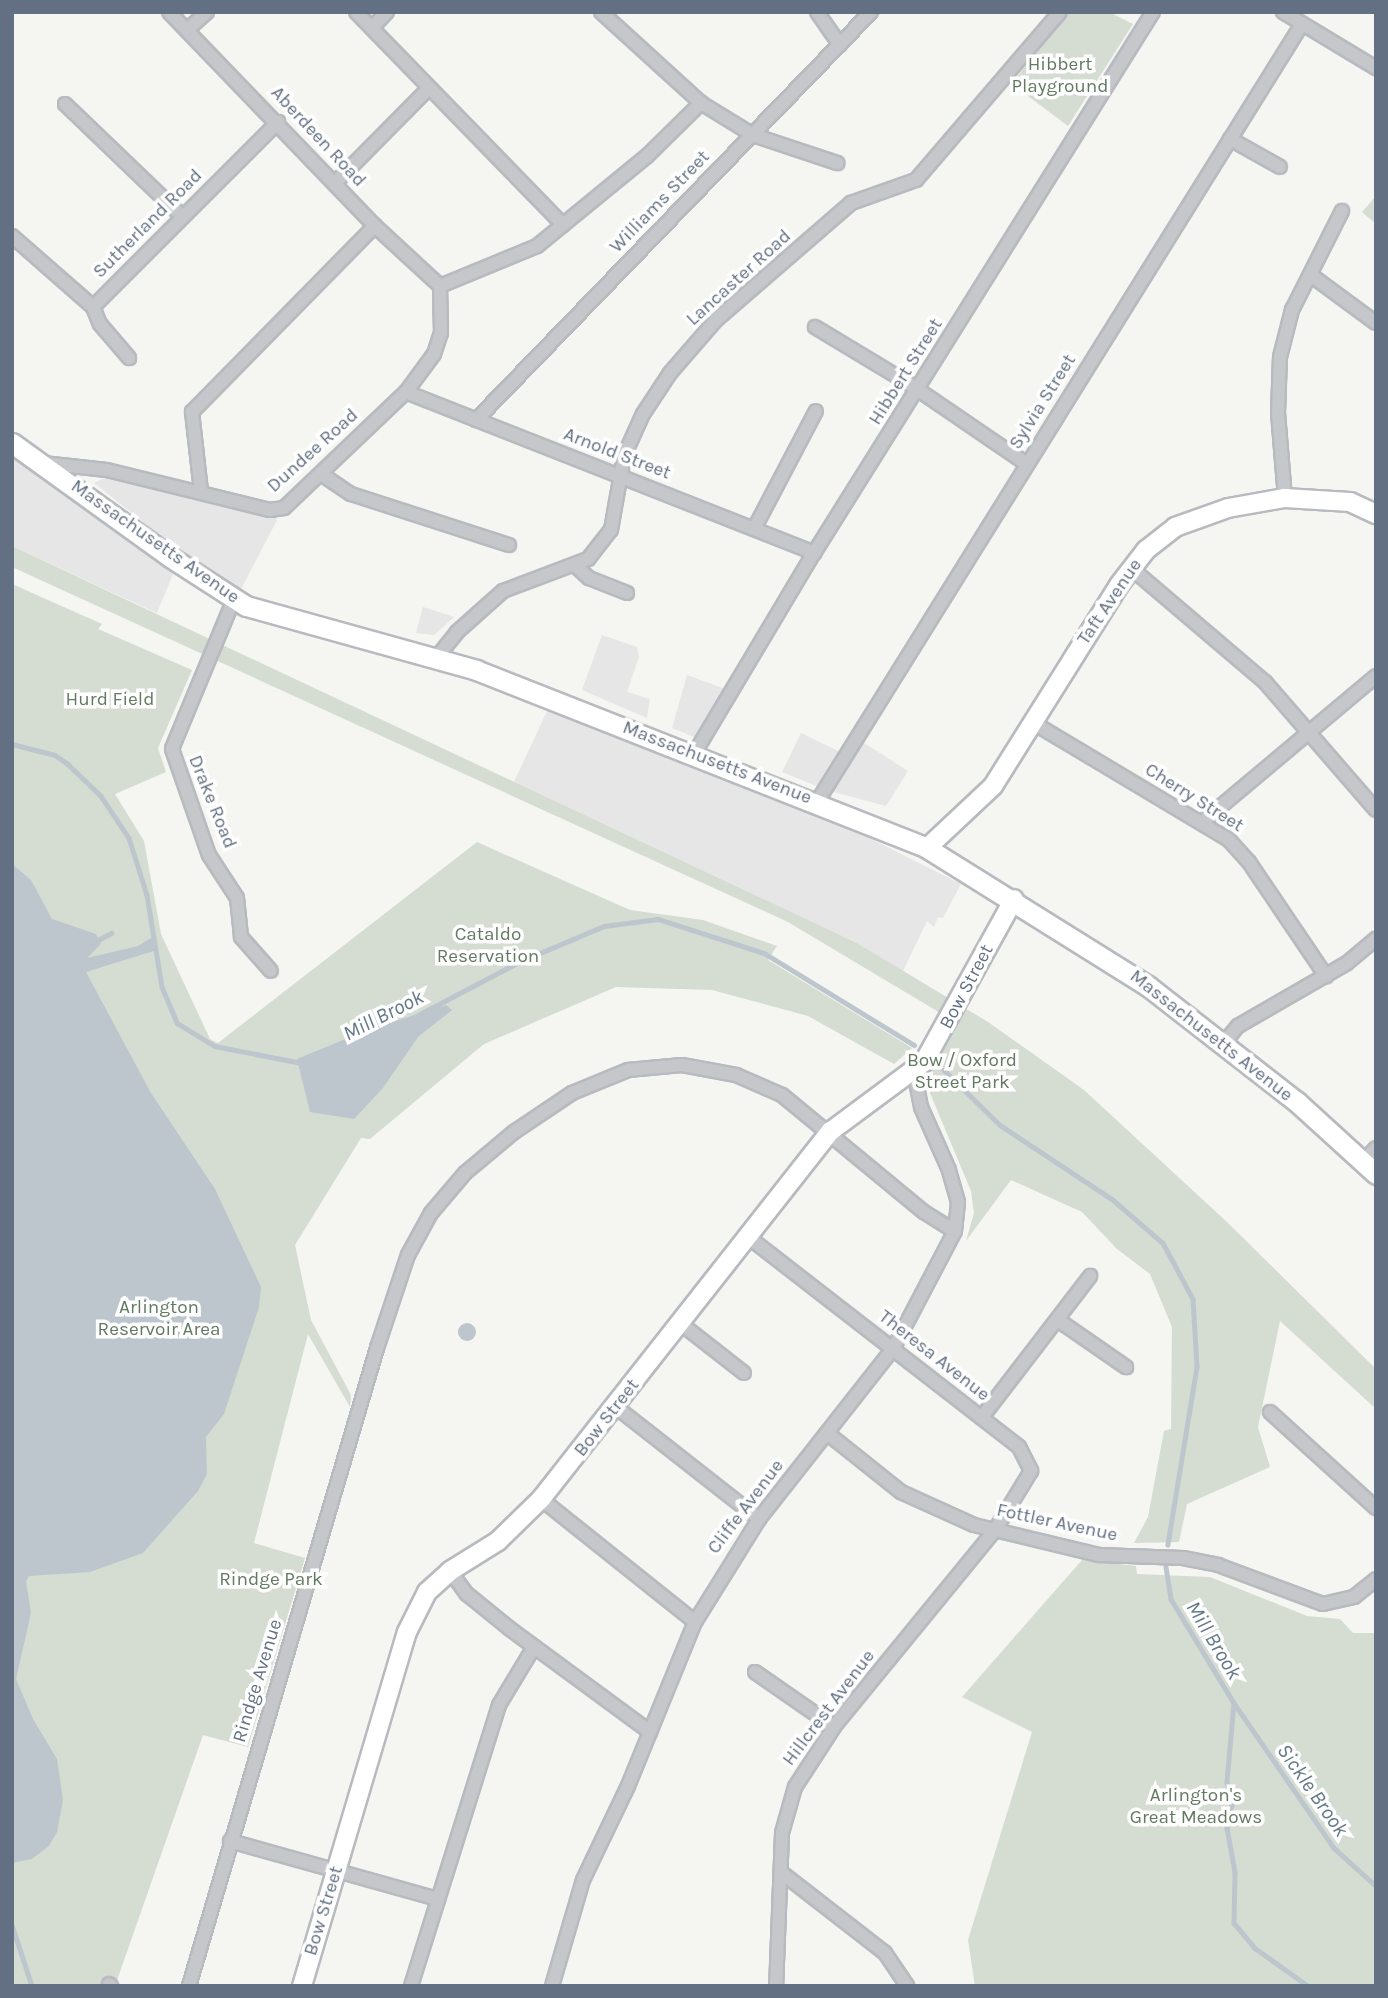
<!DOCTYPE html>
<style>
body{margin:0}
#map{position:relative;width:1388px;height:1998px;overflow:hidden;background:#f5f5f1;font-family:Karla,sans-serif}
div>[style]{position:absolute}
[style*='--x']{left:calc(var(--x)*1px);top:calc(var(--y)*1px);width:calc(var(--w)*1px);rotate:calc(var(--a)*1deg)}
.built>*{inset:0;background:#e5e6e5}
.green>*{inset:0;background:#d5dcd2}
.water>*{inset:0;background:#bdc6cd}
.round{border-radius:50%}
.stream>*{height:4.5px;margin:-2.25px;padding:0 2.25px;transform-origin:2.25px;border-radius:2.25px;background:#bdc6cd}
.roads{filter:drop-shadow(2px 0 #b7babf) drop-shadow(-2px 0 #b7babf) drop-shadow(0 2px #b7babf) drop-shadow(0 -2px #b7babf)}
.street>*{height:12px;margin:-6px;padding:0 6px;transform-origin:6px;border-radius:6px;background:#c5c7cb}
.secondary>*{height:18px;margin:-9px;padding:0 9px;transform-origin:9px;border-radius:9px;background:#fff}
.primary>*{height:19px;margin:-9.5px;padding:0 9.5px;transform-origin:9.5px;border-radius:9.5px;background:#fff}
span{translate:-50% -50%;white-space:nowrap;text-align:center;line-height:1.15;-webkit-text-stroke:7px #fff;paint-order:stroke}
.park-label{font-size:19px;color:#637a62}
.street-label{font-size:19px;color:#637083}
.water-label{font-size:21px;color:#637987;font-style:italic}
.frame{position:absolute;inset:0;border:14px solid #637083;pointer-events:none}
</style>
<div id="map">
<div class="built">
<div style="clip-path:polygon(12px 454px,173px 574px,157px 613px,12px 546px)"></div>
<div style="clip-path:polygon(109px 476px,275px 515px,277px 520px,240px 591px,193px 562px,94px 483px)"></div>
<div style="clip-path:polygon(423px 607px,454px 617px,434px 635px,416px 633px)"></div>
<div style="clip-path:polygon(602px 635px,637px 647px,639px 657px,627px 692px,650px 699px,647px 718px,582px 690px)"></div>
<div style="clip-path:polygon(687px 675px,725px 689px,697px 738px,672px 728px)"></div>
<div style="clip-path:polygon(548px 709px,863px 835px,961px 884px,943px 918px,938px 917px,934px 927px,927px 921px,903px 971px,857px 943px,514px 782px)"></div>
<div style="clip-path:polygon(801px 733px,842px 753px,819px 787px,782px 772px)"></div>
<div style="clip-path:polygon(864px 743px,908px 771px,886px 806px,830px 791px)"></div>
</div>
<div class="green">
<div style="clip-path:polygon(1066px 12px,1109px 12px,1133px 24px,1068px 126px,1012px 84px)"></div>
<div style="clip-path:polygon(1376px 196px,1376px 224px,1362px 212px)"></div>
<div style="clip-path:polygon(12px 546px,857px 943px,988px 1022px,1084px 1090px,1228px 1223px,1376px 1369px,1376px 1409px,1280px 1321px,1258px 1427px,1270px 1467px,1187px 1504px,1179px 1542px,1134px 1543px,1148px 1517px,1164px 1431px,1171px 1429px,1172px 1327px,1150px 1274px,1117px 1249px,1082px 1212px,1011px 1180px,966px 1241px,974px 1213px,971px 1191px,930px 1093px,933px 1069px,953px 1033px,937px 1011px,788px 922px,12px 567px)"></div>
<div style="clip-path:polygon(12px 584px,102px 624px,98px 629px,192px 670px,158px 748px,166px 772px,115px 794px,144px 841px,161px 934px,210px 1039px,218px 1043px,477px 842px,630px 910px,703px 920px,777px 946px,768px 960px,912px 1048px,894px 1064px,808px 1016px,712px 990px,616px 987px,484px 1044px,370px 1139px,361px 1138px,295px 1245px,311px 1320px,351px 1395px,350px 1407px,308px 1334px,254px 1543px,305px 1558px,248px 1747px,203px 1735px,115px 1986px,12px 1986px)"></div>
<div style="clip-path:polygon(1082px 1560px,1136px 1566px,1137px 1574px,1210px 1577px,1307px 1616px,1340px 1619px,1353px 1633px,1376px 1633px,1376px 1986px,975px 1986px,968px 1940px,1032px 1732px,962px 1697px)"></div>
</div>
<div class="water">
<div style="clip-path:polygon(12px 864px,31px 880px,52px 919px,96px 934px,101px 944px,87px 958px,138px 946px,154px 936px,157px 950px,86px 972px,151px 1093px,215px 1189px,261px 1287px,259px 1307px,224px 1414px,206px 1437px,207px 1474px,198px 1491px,143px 1553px,90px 1572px,29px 1576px,26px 1581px,31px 1613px,16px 1679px,33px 1719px,57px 1759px,63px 1800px,57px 1832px,49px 1846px,32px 1859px,12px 1863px)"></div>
<div style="clip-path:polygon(446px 1005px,452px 1010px,418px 1037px,383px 1088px,354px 1119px,310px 1112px,297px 1059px,367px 1030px)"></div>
<div class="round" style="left:458px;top:1323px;width:18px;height:18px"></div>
</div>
<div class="stream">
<div style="--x:12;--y:744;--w:44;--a:14.3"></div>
<div style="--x:55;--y:755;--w:16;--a:35"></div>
<div style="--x:68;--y:764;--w:46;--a:44.1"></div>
<div style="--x:101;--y:796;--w:50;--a:56.3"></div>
<div style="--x:129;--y:838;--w:60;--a:72.5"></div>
<div style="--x:147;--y:895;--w:93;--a:80.7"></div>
<div style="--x:162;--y:987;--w:39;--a:67"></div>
<div style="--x:177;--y:1023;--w:44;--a:31.2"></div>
<div style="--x:215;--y:1046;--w:89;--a:11.1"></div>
<div style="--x:98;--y:940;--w:15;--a:-28"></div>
<div style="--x:418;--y:1015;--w:114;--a:-27.7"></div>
<div style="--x:519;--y:962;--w:92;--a:-23"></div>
<div style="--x:604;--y:926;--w:54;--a:-7.4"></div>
<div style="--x:658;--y:919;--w:111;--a:17.8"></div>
<div style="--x:764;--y:953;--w:176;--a:31.5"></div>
<div style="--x:942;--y:1068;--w:81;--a:44.5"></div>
<div style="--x:1000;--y:1125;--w:134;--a:33.5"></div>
<div style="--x:1112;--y:1199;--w:67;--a:40.8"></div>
<div style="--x:1163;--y:1243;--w:64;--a:61.8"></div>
<div style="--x:1193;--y:1299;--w:68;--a:86.6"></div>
<div style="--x:1197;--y:1367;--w:180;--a:99.3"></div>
<div style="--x:1166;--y:1567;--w:32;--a:81"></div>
<div style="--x:1171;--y:1599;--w:122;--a:58.8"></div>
<div style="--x:1234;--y:1703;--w:79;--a:95.1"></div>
<div style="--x:1227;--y:1782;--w:24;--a:78"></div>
<div style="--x:1232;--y:1805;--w:24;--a:102"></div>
<div style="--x:1227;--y:1828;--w:45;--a:79.7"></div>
<div style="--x:1235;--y:1872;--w:51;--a:91.1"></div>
<div style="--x:1234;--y:1923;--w:33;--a:50"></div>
<div style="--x:1255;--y:1948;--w:65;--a:35.6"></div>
<div style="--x:1234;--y:1703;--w:176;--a:55.4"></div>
<div style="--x:1334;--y:1848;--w:57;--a:42.1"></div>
<div style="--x:12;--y:1925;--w:64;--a:71.8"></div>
</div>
<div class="roads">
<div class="street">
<div style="--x:169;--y:12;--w:297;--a:46.1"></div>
<div style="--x:375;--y:226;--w:88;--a:42.7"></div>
<div style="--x:356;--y:12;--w:297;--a:45.8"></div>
<div style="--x:601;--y:12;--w:135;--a:42.3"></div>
<div style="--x:701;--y:103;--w:61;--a:31.6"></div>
<div style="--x:753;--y:135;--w:89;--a:18.4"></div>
<div style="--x:817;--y:12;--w:40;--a:55.1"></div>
<div style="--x:1283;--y:12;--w:109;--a:31.1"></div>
<div style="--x:372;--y:28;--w:22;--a:-47"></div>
<div style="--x:187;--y:30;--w:27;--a:-42"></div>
<div style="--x:65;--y:104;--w:163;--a:43.8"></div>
<div style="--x:1230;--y:139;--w:57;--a:29.2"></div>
<div style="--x:336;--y:182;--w:131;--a:-45.3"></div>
<div style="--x:12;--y:236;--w:108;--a:41.2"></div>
<div style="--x:93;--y:307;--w:262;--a:-45"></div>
<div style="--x:1312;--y:276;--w:79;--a:36.3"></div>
<div style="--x:440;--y:286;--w:105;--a:-22.4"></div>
<div style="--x:537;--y:246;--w:142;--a:-39.3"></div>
<div style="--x:647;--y:156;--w:76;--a:-44.5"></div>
<div style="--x:93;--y:307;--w:18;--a:68"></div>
<div style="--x:100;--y:324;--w:45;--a:49.5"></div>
<div style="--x:815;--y:327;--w:112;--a:31.1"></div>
<div style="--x:911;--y:385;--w:140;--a:34.3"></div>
<div style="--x:406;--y:392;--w:439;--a:21.5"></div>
<div style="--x:476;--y:420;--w:568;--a:-45.93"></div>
<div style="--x:43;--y:463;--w:64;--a:6.2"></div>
<div style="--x:107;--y:470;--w:168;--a:13.8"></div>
<div style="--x:270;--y:510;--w:14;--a:-8"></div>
<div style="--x:284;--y:508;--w:168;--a:-43.6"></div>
<div style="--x:406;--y:392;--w:47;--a:-53.6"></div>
<div style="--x:434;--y:354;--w:22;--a:-72"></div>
<div style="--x:441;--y:333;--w:47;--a:-91.2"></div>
<div style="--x:321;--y:474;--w:36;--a:34"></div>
<div style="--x:351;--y:494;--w:166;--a:17.9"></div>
<div style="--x:201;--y:491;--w:80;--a:-96.5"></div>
<div style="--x:192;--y:412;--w:261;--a:-45.5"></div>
<div style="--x:1285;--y:498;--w:85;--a:-94.7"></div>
<div style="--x:1278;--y:413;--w:56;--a:-88"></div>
<div style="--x:1280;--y:357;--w:49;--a:-75.7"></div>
<div style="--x:1292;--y:310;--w:111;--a:-63.2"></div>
<div style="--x:754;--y:529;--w:133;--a:-62.3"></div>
<div style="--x:576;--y:566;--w:18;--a:43"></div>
<div style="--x:589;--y:578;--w:41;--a:21.5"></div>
<div style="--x:1131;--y:568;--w:176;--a:40.4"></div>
<div style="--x:1265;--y:682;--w:169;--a:49.1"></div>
<div style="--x:234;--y:599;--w:162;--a:112.5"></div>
<div style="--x:172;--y:749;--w:112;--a:70.8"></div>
<div style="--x:209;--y:855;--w:51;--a:56.9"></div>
<div style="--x:237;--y:898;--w:39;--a:84"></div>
<div style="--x:241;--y:937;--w:45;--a:48.6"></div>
<div style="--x:437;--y:657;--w:32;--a:-51"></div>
<div style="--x:457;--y:632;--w:62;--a:-41.7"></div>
<div style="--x:503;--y:591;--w:91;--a:-20.6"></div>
<div style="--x:588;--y:559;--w:37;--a:-52"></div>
<div style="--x:611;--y:530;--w:75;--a:-80"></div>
<div style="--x:624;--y:456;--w:46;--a:-65.7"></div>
<div style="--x:643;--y:414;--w:49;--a:-56.6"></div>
<div style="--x:670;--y:373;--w:70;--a:-49"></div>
<div style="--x:716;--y:320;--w:179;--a:-40.9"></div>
<div style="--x:851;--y:203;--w:69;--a:-19.5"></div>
<div style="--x:916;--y:180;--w:221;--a:-49.4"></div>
<div style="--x:1032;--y:722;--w:230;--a:30.9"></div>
<div style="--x:1229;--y:840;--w:30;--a:48"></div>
<div style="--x:1249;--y:862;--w:138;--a:56"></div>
<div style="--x:694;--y:754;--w:234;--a:-59.2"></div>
<div style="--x:814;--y:553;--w:638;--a:-57.93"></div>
<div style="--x:817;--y:802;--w:917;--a:-58.06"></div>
<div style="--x:1202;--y:822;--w:227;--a:-40"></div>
<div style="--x:1224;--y:1043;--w:22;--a:-51"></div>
<div style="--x:1238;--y:1026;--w:126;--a:-30"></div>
<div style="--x:1347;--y:963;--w:38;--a:-40"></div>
<div style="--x:1363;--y:1162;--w:19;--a:-47"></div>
<div style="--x:747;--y:1236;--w:344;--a:37.8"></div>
<div style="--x:1019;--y:1447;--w:27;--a:63"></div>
<div style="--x:1031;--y:1471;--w:69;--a:121.4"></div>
<div style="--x:995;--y:1530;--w:254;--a:129.3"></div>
<div style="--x:834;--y:1727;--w:72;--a:123"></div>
<div style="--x:795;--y:1787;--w:48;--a:105.8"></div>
<div style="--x:782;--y:1833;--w:153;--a:92.2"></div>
<div style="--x:1058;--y:1320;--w:83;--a:34.7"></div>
<div style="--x:680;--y:1323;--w:81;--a:38"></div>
<div style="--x:616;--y:1407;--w:182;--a:38.1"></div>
<div style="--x:1270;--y:1412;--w:143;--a:42.2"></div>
<div style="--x:982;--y:1417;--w:178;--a:-52.5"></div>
<div style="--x:827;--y:1433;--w:95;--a:38.6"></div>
<div style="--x:901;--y:1492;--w:80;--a:24.3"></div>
<div style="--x:974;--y:1525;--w:129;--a:13.5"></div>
<div style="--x:1099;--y:1555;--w:84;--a:2"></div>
<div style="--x:1183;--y:1558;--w:36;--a:11"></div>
<div style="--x:1218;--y:1565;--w:112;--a:20.4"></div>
<div style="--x:1323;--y:1604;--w:32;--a:-13"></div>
<div style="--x:1354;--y:1597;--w:28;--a:-39"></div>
<div style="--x:541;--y:1499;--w:197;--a:38.6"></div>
<div style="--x:450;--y:1571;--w:29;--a:54"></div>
<div style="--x:467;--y:1594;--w:55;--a:39.1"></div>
<div style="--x:510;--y:1629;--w:174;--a:36.3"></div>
<div style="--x:755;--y:1672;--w:96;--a:34.8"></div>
<div style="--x:230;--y:1841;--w:216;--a:15.6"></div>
<div style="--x:782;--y:1873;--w:130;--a:37.8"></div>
<div style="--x:885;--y:1953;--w:40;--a:56"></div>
<div style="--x:109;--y:1984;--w:3;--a:45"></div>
<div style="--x:189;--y:1986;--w:665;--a:-73.58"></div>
<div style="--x:377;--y:1348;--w:98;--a:-71.6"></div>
<div style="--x:408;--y:1255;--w:48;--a:-61.3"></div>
<div style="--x:431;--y:1213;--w:52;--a:-49.6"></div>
<div style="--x:465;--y:1173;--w:64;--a:-39.9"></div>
<div style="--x:514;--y:1132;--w:70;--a:-33.9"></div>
<div style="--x:572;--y:1093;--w:61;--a:-22.3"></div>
<div style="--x:628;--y:1070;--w:54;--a:-5.3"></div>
<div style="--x:682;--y:1065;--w:55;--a:10.5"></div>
<div style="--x:736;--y:1075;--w:50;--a:23.5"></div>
<div style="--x:782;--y:1095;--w:184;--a:39.5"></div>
<div style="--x:924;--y:1212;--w:36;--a:32"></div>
<div style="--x:411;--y:1986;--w:294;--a:-72.6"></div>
<div style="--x:499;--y:1705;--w:68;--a:-58.9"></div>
<div style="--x:552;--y:1986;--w:110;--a:-73.7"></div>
<div style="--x:583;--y:1880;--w:104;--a:-64.4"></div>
<div style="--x:628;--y:1786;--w:177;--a:-67.8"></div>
<div style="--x:695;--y:1622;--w:121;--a:-58.1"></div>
<div style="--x:759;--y:1519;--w:216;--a:-51.8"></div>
<div style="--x:893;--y:1349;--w:133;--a:-62.3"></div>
<div style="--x:955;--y:1231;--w:29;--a:-84"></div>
<div style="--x:958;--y:1202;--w:33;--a:-106"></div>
<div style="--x:949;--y:1170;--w:69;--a:-114"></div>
<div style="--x:921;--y:1107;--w:36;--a:-101"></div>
</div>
<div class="secondary">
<div style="--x:927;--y:848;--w:91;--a:-43.2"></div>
<div style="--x:993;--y:786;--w:237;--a:-57.9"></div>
<div style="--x:1119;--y:585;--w:44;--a:-52.4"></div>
<div style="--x:1146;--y:550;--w:37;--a:-38"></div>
<div style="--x:1175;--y:527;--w:56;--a:-19.7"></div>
<div style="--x:1228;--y:508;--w:58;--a:-10"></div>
<div style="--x:1285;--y:498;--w:65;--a:3.5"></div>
<div style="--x:1350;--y:502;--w:29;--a:25"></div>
<div style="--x:302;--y:1986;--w:369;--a:-73.5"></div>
<div style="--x:407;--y:1632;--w:45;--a:-63.4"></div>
<div style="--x:427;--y:1592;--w:31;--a:-42"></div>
<div style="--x:450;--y:1571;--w:57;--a:-32"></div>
<div style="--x:498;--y:1541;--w:60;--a:-44.3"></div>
<div style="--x:541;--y:1499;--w:469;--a:-51.8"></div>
<div style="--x:831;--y:1131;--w:116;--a:-36.6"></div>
<div style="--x:924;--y:1062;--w:186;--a:-61.1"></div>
</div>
<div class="primary">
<div style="--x:12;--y:443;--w:195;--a:35.8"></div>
<div style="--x:170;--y:557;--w:90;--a:32.8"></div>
<div style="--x:246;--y:606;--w:239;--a:15.5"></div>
<div style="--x:476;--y:670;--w:485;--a:21.5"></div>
<div style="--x:927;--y:848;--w:261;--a:32"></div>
<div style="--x:1148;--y:986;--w:189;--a:37.9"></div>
<div style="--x:1297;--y:1102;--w:107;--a:42.3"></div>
</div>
</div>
<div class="park-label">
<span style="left:1060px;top:76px">Hibbert<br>Playground</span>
<span style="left:110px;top:700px">Hurd Field</span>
<span style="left:488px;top:946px">Cataldo<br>Reservation</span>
<span style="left:962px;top:1072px">Bow / Oxford<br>Street Park</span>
<span style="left:159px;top:1319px">Arlington<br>Reservoir Area</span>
<span style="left:271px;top:1580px">Rindge Park</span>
<span style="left:1196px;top:1807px">Arlington's<br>Great Meadows</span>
</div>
<div class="street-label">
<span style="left:318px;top:137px;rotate:47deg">Aberdeen Road</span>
<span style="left:660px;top:202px;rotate:-46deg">Williams Street</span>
<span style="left:148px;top:224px;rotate:-45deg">Sutherland Road</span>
<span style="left:739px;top:278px;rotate:-42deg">Lancaster Road</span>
<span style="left:906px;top:372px;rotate:-58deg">Hibbert Street</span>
<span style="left:1043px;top:402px;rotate:-58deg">Sylvia Street</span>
<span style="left:313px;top:451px;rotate:-42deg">Dundee Road</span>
<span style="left:617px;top:454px;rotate:21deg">Arnold Street</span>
<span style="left:155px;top:542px;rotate:35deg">Massachusetts Avenue</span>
<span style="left:1110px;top:602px;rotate:-56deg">Taft Avenue</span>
<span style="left:717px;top:763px;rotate:21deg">Massachusetts Avenue</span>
<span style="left:1194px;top:798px;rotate:32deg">Cherry Street</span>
<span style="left:212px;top:802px;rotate:68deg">Drake Road</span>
<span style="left:967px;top:987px;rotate:-62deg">Bow Street</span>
<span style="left:1211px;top:1036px;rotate:38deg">Massachusetts Avenue</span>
<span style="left:934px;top:1356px;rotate:38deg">Theresa Avenue</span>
<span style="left:607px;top:1418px;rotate:-52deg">Bow Street</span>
<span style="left:746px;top:1507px;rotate:-53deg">Cliffe Avenue</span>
<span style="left:1057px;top:1523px;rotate:12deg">Fottler Avenue</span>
<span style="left:258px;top:1681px;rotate:-73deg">Rindge Avenue</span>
<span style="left:829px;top:1708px;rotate:-53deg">Hillcrest Avenue</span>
<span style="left:324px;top:1911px;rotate:-73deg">Bow Street</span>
</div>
<div class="water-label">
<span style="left:383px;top:1015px;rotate:-27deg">Mill Brook</span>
<span style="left:1214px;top:1640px;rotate:59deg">Mill Brook</span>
<span style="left:1313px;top:1790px;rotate:55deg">Sickle Brook</span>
</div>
<div class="frame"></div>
</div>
